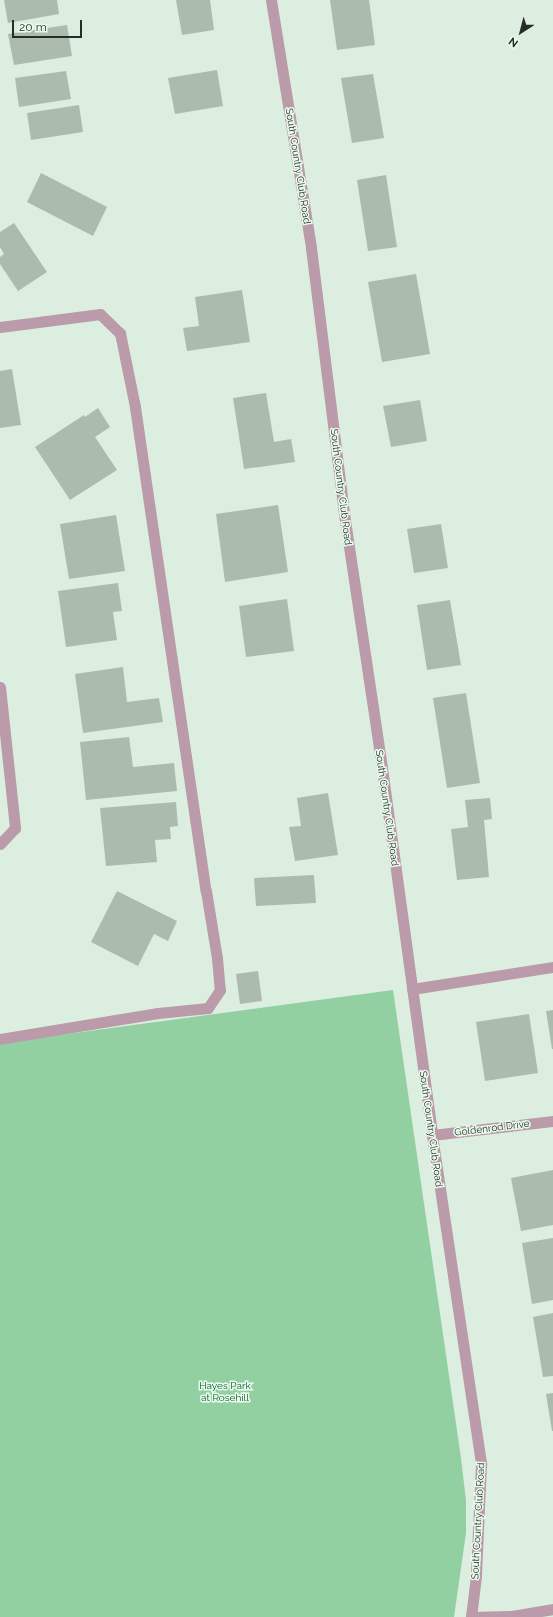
<!DOCTYPE html>
<style>
body{margin:0}
#map{position:relative;width:553px;height:1617px;overflow:hidden;background:#dceee0;font-family:Raleway,sans-serif}
div>[style]{position:absolute}
[style*='--x']{left:calc(var(--x)*1px);top:calc(var(--y)*1px);width:calc(var(--w)*1px);rotate:calc(var(--a)*1deg)}
.green>*{inset:0;background:#92d0a2}
.building>*{inset:0;background:#abbcaf}
.service>*{height:11px;margin:-5.5px;padding:0 5.5px;transform-origin:5.5px;border-radius:5.5px;background:#bb9aa9}
.minor>*{height:11px;margin:-5.5px;padding:0 5.5px;transform-origin:5.5px;border-radius:5.5px;background:#bb9aa9}
.tertiary>*{height:11px;margin:-5.5px;padding:0 5.5px;transform-origin:5.5px;border-radius:5.5px;background:#bb9aa9}
span{translate:-50% -50%;white-space:nowrap;text-align:center;line-height:1.15;-webkit-text-stroke:3px #e9fbed;paint-order:stroke}
.street-label{font-size:10px;color:#262d27}
.park-label{font-size:10px;color:#06582c}
.north{position:absolute;left:501px;top:12px;width:40px;height:40px;-webkit-text-stroke:3px #e9fbed;paint-order:stroke;rotate:216deg;font-size:11px;font-weight:700;line-height:16px;text-align:center;color:#262d27}
.north::after{content:'';display:block;margin:auto;width:14px;height:18px;background:#262d27;clip-path:polygon(50% 0,100% 100%,50% 72%,0 100%)}
.scale{position:absolute;left:12px;top:20px;width:70px;height:18px;box-sizing:border-box;border:2px solid #262d27;border-top:0;padding-left:5px;font-size:12px;line-height:14px;white-space:nowrap;color:#262d27;-webkit-text-stroke:3px #e9fbed;paint-order:stroke}
</style>
<div id="map">
<div class="green">
<div style="clip-path:polygon(393px 990px,461px 1458px,466px 1501px,466px 1533px,454px 1617px,0 1617px,0 1043px)"></div>
</div>
<div class="building">
<div style="clip-path:polygon(4px 0,57px 0,59px 14px,8px 23px)"></div>
<div style="clip-path:polygon(176px 0,210px 0,214px 30px,182px 35px)"></div>
<div style="clip-path:polygon(330px 0,369px 0,375px 45px,337px 50px)"></div>
<div style="clip-path:polygon(67px 25px,72px 56px,14px 65px,8px 34px)"></div>
<div style="clip-path:polygon(217px 70px,223px 106px,175px 114px,168px 78px)"></div>
<div style="clip-path:polygon(66px 71px,71px 99px,19px 107px,15px 78px)"></div>
<div style="clip-path:polygon(373px 74px,384px 138px,352px 143px,341px 78px)"></div>
<div style="clip-path:polygon(79px 105px,83px 132px,31px 140px,27px 113px)"></div>
<div style="clip-path:polygon(41px 173px,107px 207px,93px 236px,27px 202px)"></div>
<div style="clip-path:polygon(386px 175px,397px 247px,368px 251px,357px 180px)"></div>
<div style="clip-path:polygon(14px 223px,47px 272px,18px 291px,0 264px,0 257px,4px 254px,0 247px,0 232px)"></div>
<div style="clip-path:polygon(416px 274px,430px 354px,382px 362px,368px 282px)"></div>
<div style="clip-path:polygon(242px 290px,250px 342px,187px 351px,183px 328px,199px 326px,195px 297px)"></div>
<div style="clip-path:polygon(12px 369px,21px 425px,0 428px,0 371px)"></div>
<div style="clip-path:polygon(266px 393px,274px 442px,291px 439px,295px 462px,244px 469px,233px 398px)"></div>
<div style="clip-path:polygon(420px 400px,427px 441px,391px 447px,383px 406px)"></div>
<div style="clip-path:polygon(98px 408px,110px 427px,95px 437px,117px 470px,70px 500px,35px 447px,84px 415px,85px 417px)"></div>
<div style="clip-path:polygon(278px 505px,288px 572px,225px 582px,216px 514px)"></div>
<div style="clip-path:polygon(116px 515px,125px 571px,69px 579px,60px 524px)"></div>
<div style="clip-path:polygon(441px 524px,448px 568px,414px 573px,407px 529px)"></div>
<div style="clip-path:polygon(118px 583px,122px 611px,113px 612px,117px 640px,66px 647px,58px 591px)"></div>
<div style="clip-path:polygon(287px 599px,294px 651px,246px 657px,239px 606px)"></div>
<div style="clip-path:polygon(450px 600px,461px 665px,427px 670px,417px 605px)"></div>
<div style="clip-path:polygon(123px 667px,127px 702px,159px 698px,163px 722px,83px 733px,75px 674px)"></div>
<div style="clip-path:polygon(466px 693px,480px 783px,447px 788px,433px 698px)"></div>
<div style="clip-path:polygon(129px 737px,133px 767px,174px 763px,177px 791px,86px 800px,80px 742px)"></div>
<div style="clip-path:polygon(328px 793px,338px 855px,295px 861px,289px 827px,301px 826px,297px 798px)"></div>
<div style="clip-path:polygon(490px 798px,492px 819px,484px 820px,489px 877px,457px 880px,451px 829px,468px 827px,465px 800px)"></div>
<div style="clip-path:polygon(176px 802px,178px 826px,170px 827px,171px 839px,155px 840px,157px 862px,106px 866px,100px 808px)"></div>
<div style="clip-path:polygon(314px 875px,316px 903px,256px 906px,254px 878px)"></div>
<div style="clip-path:polygon(117px 891px,177px 921px,168px 941px,154px 934px,138px 966px,91px 942px)"></div>
<div style="clip-path:polygon(258px 971px,262px 1001px,240px 1004px,236px 974px)"></div>
<div style="clip-path:polygon(553px 1010px,553px 1049px,552px 1049px,546px 1011px)"></div>
<div style="clip-path:polygon(529px 1014px,538px 1073px,485px 1081px,476px 1022px)"></div>
<div style="clip-path:polygon(553px 1170px,553px 1225px,521px 1231px,511px 1178px)"></div>
<div style="clip-path:polygon(553px 1238px,553px 1300px,532px 1304px,522px 1243px)"></div>
<div style="clip-path:polygon(553px 1313px,553px 1376px,543px 1377px,533px 1317px)"></div>
<div style="clip-path:polygon(553px 1393px,553px 1431px,552px 1431px,546px 1394px)"></div>
</div>
<div class="service">
<div style="--x:0;--y:327;--w:101;--a:-7.4"></div>
<div style="--x:100;--y:314;--w:28;--a:44"></div>
<div style="--x:120;--y:333;--w:76;--a:78.5"></div>
<div style="--x:135;--y:407;--w:489;--a:81.7"></div>
<div style="--x:206;--y:891;--w:68;--a:80.7"></div>
<div style="--x:217;--y:958;--w:32;--a:85"></div>
<div style="--x:220;--y:990;--w:22;--a:124"></div>
<div style="--x:208;--y:1008;--w:50;--a:174.3"></div>
<div style="--x:158;--y:1013;--w:160;--a:170.7"></div>
<div style="--x:412;--y:989;--w:143;--a:-8.9"></div>
<div style="--x:471;--y:1617;--w:41;--a:-1.4"></div>
<div style="--x:512;--y:1616;--w:42;--a:-9.7"></div>
</div>
<div class="minor">
<div style="--x:0;--y:687;--w:142;--a:83.9"></div>
<div style="--x:15;--y:828;--w:22;--a:133"></div>
<div style="--x:432;--y:1135;--w:122;--a:-6.6"></div>
</div>
<div class="tertiary">
<div style="--x:271;--y:0;--w:251;--a:80.8"></div>
<div style="--x:311;--y:248;--w:274;--a:82.9"></div>
<div style="--x:345;--y:520;--w:251;--a:81.5"></div>
<div style="--x:382;--y:768;--w:370;--a:82.2"></div>
<div style="--x:432;--y:1135;--w:333;--a:81.5"></div>
<div style="--x:481;--y:1464;--w:112;--a:92.6"></div>
<div style="--x:476;--y:1576;--w:41;--a:97"></div>
</div>
<div class="street-label">
<span style="left:298px;top:166px;rotate:81deg">South Country Club Road</span>
<span style="left:341px;top:487px;rotate:83deg">South Country Club Road</span>
<span style="left:387px;top:808px;rotate:82deg">South Country Club Road</span>
<span style="left:492px;top:1128px;rotate:-7deg">Goldenrod Drive</span>
<span style="left:431px;top:1129px;rotate:82deg">South Country Club Road</span>
<span style="left:478px;top:1521px;rotate:-87deg">South Country Club Road</span>
</div>
<div class="park-label">
<span style="left:225px;top:1391px">Hayes Park<br>at Rosehill</span>
</div>
<div class="north">N</div>
<div class="scale">20 m</div>
</div>
